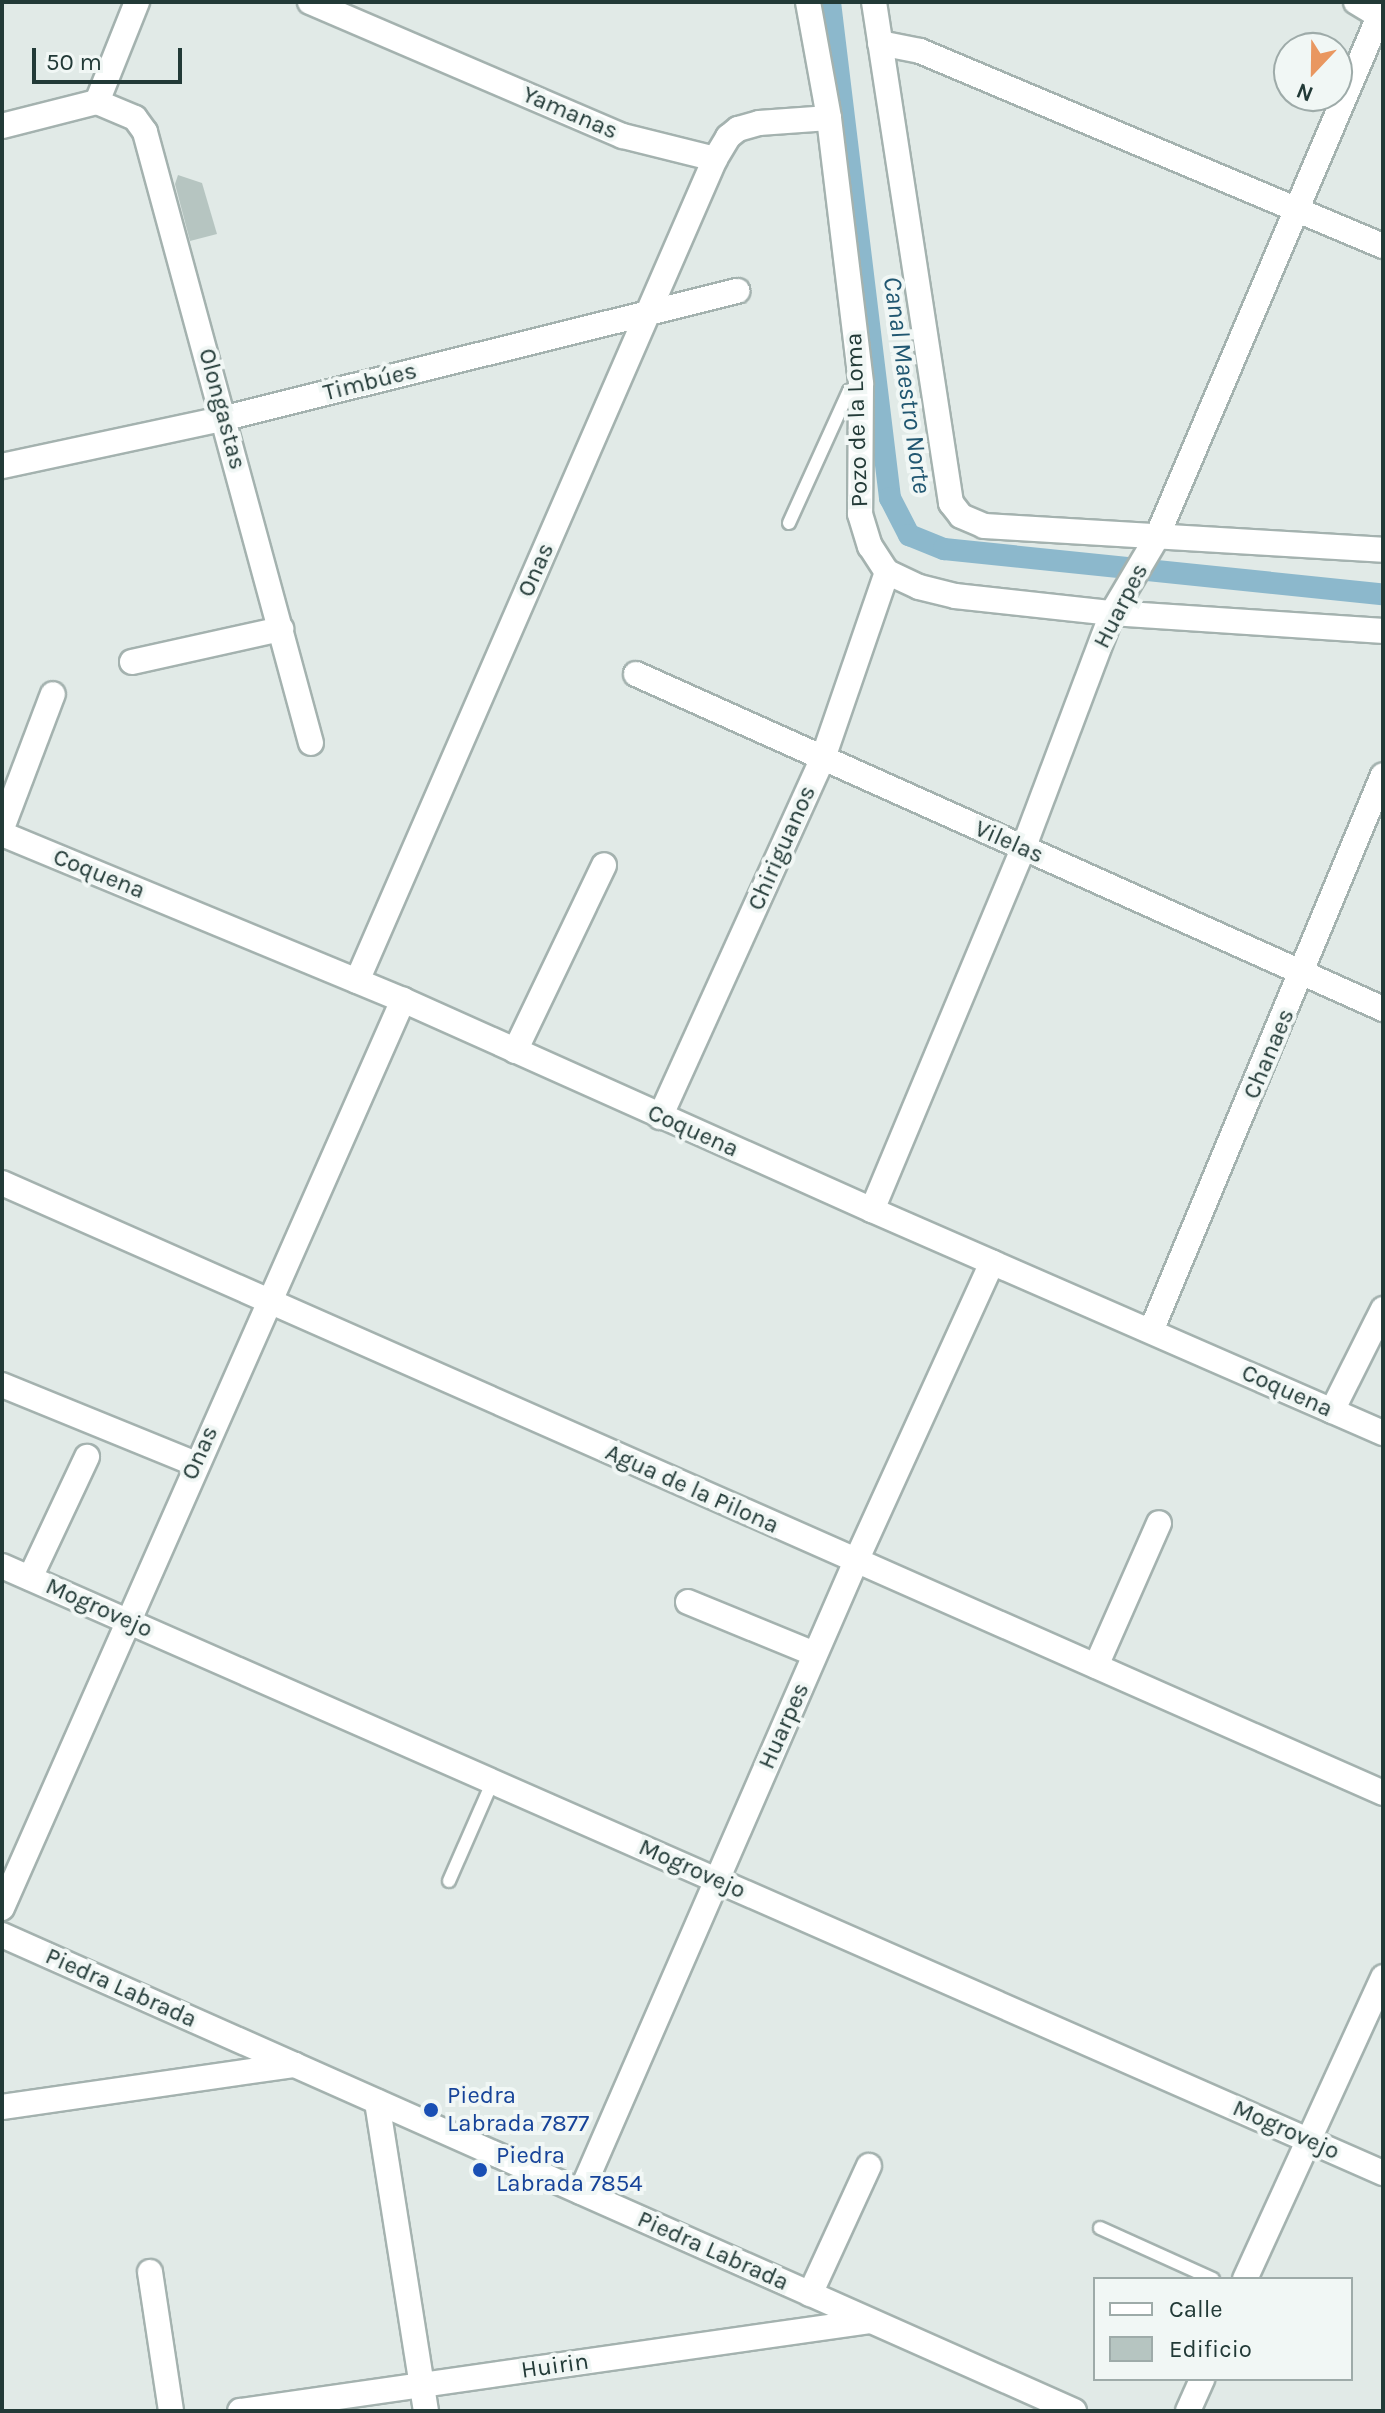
<!DOCTYPE html>
<meta charset="utf-8">
<style>
body{margin:0}
#map{position:relative;width:1385px;height:2413px;overflow:hidden;background:#e1eae7;font-family:Karla,sans-serif}
div>[style]{position:absolute}
[style*='--x']{left:calc(var(--x)*1px);top:calc(var(--y)*1px);width:calc(var(--w)*1px);rotate:calc(var(--a)*1deg)}
.canal>*{height:22px;margin:-11px;padding:0 11px;transform-origin:11px;border-radius:11px;background:#8cb8cc}
.building>*{inset:0;background:#b6c5c1}
.roads{filter:drop-shadow(2px 0 #a4b2af) drop-shadow(-2px 0 #a4b2af) drop-shadow(0 2px #a4b2af) drop-shadow(0 -2px #a4b2af)}
.service>*{height:12px;margin:-6px;padding:0 6px;transform-origin:6px;border-radius:6px;background:#fff}
.minor>*{height:24px;margin:-12px;padding:0 12px;transform-origin:12px;border-radius:12px;background:#fff}
.secondary>*{height:24px;margin:-12px;padding:0 12px;transform-origin:12px;border-radius:12px;background:#fff}
.dots>*{width:22px;height:22px;translate:-50% -50%;box-sizing:border-box;border:4px solid #f1f7f5;border-radius:50%}
span{translate:-50% -50%;white-space:nowrap;text-align:center;line-height:1.15;-webkit-text-stroke:8px #f1f7f5;paint-order:stroke}
.street-label{font-size:24px;color:#223a37}
.transit-label{font-size:24px;color:#164399}
.left{translate:0 -50%;text-align:left}
.water-label{font-size:26px;color:#215771;font-style:italic}
.frame{position:absolute;inset:0;border:4px solid #223a37;pointer-events:none}
.legend{position:absolute;left:1093px;top:2277px;width:260px;height:104px;box-sizing:border-box;background:#f1f7f5;border:2px solid #9eaba9;margin:0;padding:10px 14px;list-style:none;font-size:24px;color:#223a37}
.legend li{display:flex;align-items:center;gap:16px;height:40px}
.legend b{width:40px;border:2px solid #9eaba9}
.north{position:absolute;left:1273px;top:32px;width:80px;height:80px;box-sizing:border-box;background:#f1f7f5;border:2px solid #9eaba9;border-radius:50%;rotate:202deg;font-size:22px;font-weight:700;line-height:32px;text-align:center;color:#223a37}
.north::after{content:'';display:block;margin:auto;width:28px;height:36px;background:#e99760;clip-path:polygon(50% 0,100% 100%,50% 72%,0 100%)}
.scale{position:absolute;left:32px;top:48px;width:150px;height:36px;box-sizing:border-box;border:4px solid #223a37;border-top:0;padding-left:10px;font-size:24px;line-height:28px;white-space:nowrap;color:#223a37;-webkit-text-stroke:6px #f1f7f5;paint-order:stroke}
</style>
<div id="map">
<div class="canal">
<div style="--x:830;--y:2;--w:500;--a:83.1"></div>
<div style="--x:890;--y:498;--w:42;--a:62.8"></div>
<div style="--x:909;--y:535;--w:38;--a:22"></div>
<div style="--x:944;--y:549;--w:441;--a:5.9"></div>
</div>
<div class="building">
<div style="clip-path:polygon(178px 175px,202px 183px,217px 234px,190px 241px,175px 184px)"></div>
</div>
<div class="roads">
<div class="service">
<div style="--x:789;--y:523;--w:145;--a:-65.6"></div>
<div style="--x:849;--y:391;--w:14;--a:-30"></div>
<div style="--x:449;--y:1881;--w:109;--a:-66.3"></div>
<div style="--x:1100;--y:2228;--w:124;--a:24.3"></div>
</div>
<div class="minor">
<div style="--x:310;--y:2;--w:340;--a:23.2"></div>
<div style="--x:623;--y:136;--w:95;--a:14"></div>
<div style="--x:808;--y:2;--w:118;--a:79.7"></div>
<div style="--x:829;--y:118;--w:268;--a:83.1"></div>
<div style="--x:861;--y:384;--w:130;--a:90.4"></div>
<div style="--x:860;--y:514;--w:34;--a:73"></div>
<div style="--x:870;--y:546;--w:31;--a:57"></div>
<div style="--x:887;--y:572;--w:35;--a:25"></div>
<div style="--x:919;--y:587;--w:37;--a:14"></div>
<div style="--x:955;--y:596;--w:158;--a:6.2"></div>
<div style="--x:1112;--y:613;--w:272;--a:3.8"></div>
<div style="--x:874;--y:2;--w:507;--a:81.26"></div>
<div style="--x:951;--y:503;--w:16;--a:52"></div>
<div style="--x:961;--y:516;--w:25;--a:23"></div>
<div style="--x:984;--y:526;--w:400;--a:3.4"></div>
<div style="--x:1356;--y:2;--w:31;--a:31"></div>
<div style="--x:880;--y:43;--w:41;--a:11.3"></div>
<div style="--x:920;--y:51;--w:502;--a:22.84"></div>
<div style="--x:97;--y:102;--w:41;--a:22.8"></div>
<div style="--x:135;--y:118;--w:17;--a:54"></div>
<div style="--x:145;--y:132;--w:633;--a:74.8"></div>
<div style="--x:2;--y:466;--w:228;--a:-12.1"></div>
<div style="--x:225;--y:418;--w:528;--a:-13.93"></div>
<div style="--x:132;--y:662;--w:153;--a:-12.5"></div>
<div style="--x:636;--y:674;--w:819;--a:24.15"></div>
<div style="--x:2;--y:828;--w:143;--a:-69.2"></div>
<div style="--x:2;--y:834;--w:434;--a:22.5"></div>
<div style="--x:357;--y:981;--w:897;--a:-66.47"></div>
<div style="--x:715;--y:159;--w:26;--a:-59"></div>
<div style="--x:728;--y:137;--w:13;--a:-39"></div>
<div style="--x:738;--y:129;--w:22;--a:-16"></div>
<div style="--x:759;--y:123;--w:70;--a:-4.1"></div>
<div style="--x:515;--y:1051;--w:206;--a:-64.4"></div>
<div style="--x:660;--y:1117;--w:394;--a:-65.6"></div>
<div style="--x:823;--y:758;--w:197;--a:-71"></div>
<div style="--x:2;--y:1183;--w:1510;--a:23.83"></div>
<div style="--x:872;--y:1210;--w:558;--a:23.58"></div>
<div style="--x:1151;--y:1331;--w:602;--a:-67.35"></div>
<div style="--x:2;--y:1385;--w:209;--a:22.2"></div>
<div style="--x:1332;--y:1411;--w:114;--a:-63.4"></div>
<div style="--x:2;--y:1566;--w:1509;--a:23.73"></div>
<div style="--x:30;--y:1578;--w:134;--a:-64.8"></div>
<div style="--x:688;--y:1602;--w:137;--a:22.3"></div>
<div style="--x:1096;--y:1666;--w:156;--a:-66.2"></div>
<div style="--x:377;--y:2102;--w:313;--a:81"></div>
<div style="--x:2;--y:2107;--w:296;--a:-8.2"></div>
<div style="--x:581;--y:2192;--w:688;--a:-66.45"></div>
<div style="--x:856;--y:1561;--w:328;--a:-65.5"></div>
<div style="--x:150;--y:2272;--w:141;--a:81.4"></div>
<div style="--x:1245;--y:2279;--w:332;--a:-65.4"></div>
<div style="--x:810;--y:2294;--w:141;--a:-65.3"></div>
<div style="--x:240;--y:2411;--w:636;--a:-8.13"></div>
<div style="--x:1188;--y:2411;--w:35;--a:-66"></div>
</div>
<div class="secondary">
<div style="--x:2;--y:126;--w:98;--a:-14.2"></div>
<div style="--x:97;--y:102;--w:108;--a:-68.2"></div>
<div style="--x:2;--y:1908;--w:993;--a:-66.17"></div>
<div style="--x:403;--y:1000;--w:514;--a:24.12"></div>
<div style="--x:872;--y:1210;--w:391;--a:-67.3"></div>
<div style="--x:1023;--y:849;--w:252;--a:-69.3"></div>
<div style="--x:1112;--y:613;--w:86;--a:-59.3"></div>
<div style="--x:1156;--y:539;--w:578;--a:-66.89"></div>
<div style="--x:2;--y:1935;--w:1173;--a:23.94"></div>
</div>
</div>
<div class="dots">
<div style="left:431px;top:2110px;background:#1a4fb4"></div>
<div style="left:480px;top:2170px;background:#1a4fb4"></div>
</div>
<div class="street-label">
<span style="left:570px;top:113px;rotate:23deg">Yamanas</span>
<span style="left:370px;top:382px;rotate:-14deg">Timbúes</span>
<span style="left:222px;top:409px;rotate:75deg">Olongastas</span>
<span style="left:857px;top:420px;rotate:-92deg">Pozo de la Loma</span>
<span style="left:536px;top:570px;rotate:-66deg">Onas</span>
<span style="left:1121px;top:606px;rotate:-63deg">Huarpes</span>
<span style="left:1009px;top:842px;rotate:24deg">Vilelas</span>
<span style="left:782px;top:848px;rotate:-66deg">Chiriguanos</span>
<span style="left:99px;top:874px;rotate:22deg">Coquena</span>
<span style="left:1269px;top:1054px;rotate:-67deg">Chanaes</span>
<span style="left:693px;top:1131px;rotate:24deg">Coquena</span>
<span style="left:1287px;top:1391px;rotate:24deg">Coquena</span>
<span style="left:200px;top:1453px;rotate:-66deg">Onas</span>
<span style="left:692px;top:1489px;rotate:24deg">Agua de la Pilona</span>
<span style="left:99px;top:1608px;rotate:24deg">Mogrovejo</span>
<span style="left:784px;top:1726px;rotate:-66deg">Huarpes</span>
<span style="left:692px;top:1869px;rotate:24deg">Mogrovejo</span>
<span style="left:121px;top:1988px;rotate:24deg">Piedra Labrada</span>
<span style="left:1286px;top:2130px;rotate:24deg">Mogrovejo</span>
<span style="left:713px;top:2251px;rotate:24deg">Piedra Labrada</span>
<span style="left:555px;top:2366px;rotate:-8deg">Huirin</span>
</div>
<div class="transit-label">
<span class="left" style="left:447px;top:2110px">Piedra<br>Labrada 7877</span>
<span class="left" style="left:496px;top:2170px">Piedra<br>Labrada 7854</span>
</div>
<div class="water-label">
<span style="left:907px;top:385px;rotate:82deg">Canal Maestro Norte</span>
</div>
<div class="frame"></div>
<ul class="legend">
<li><b style="height:10px;background:#fff"></b>Calle</li>
<li><b style="height:22px;background:#b6c5c1"></b>Edificio</li>
</ul>
<div class="north">N</div>
<div class="scale">50 m</div>
</div>
